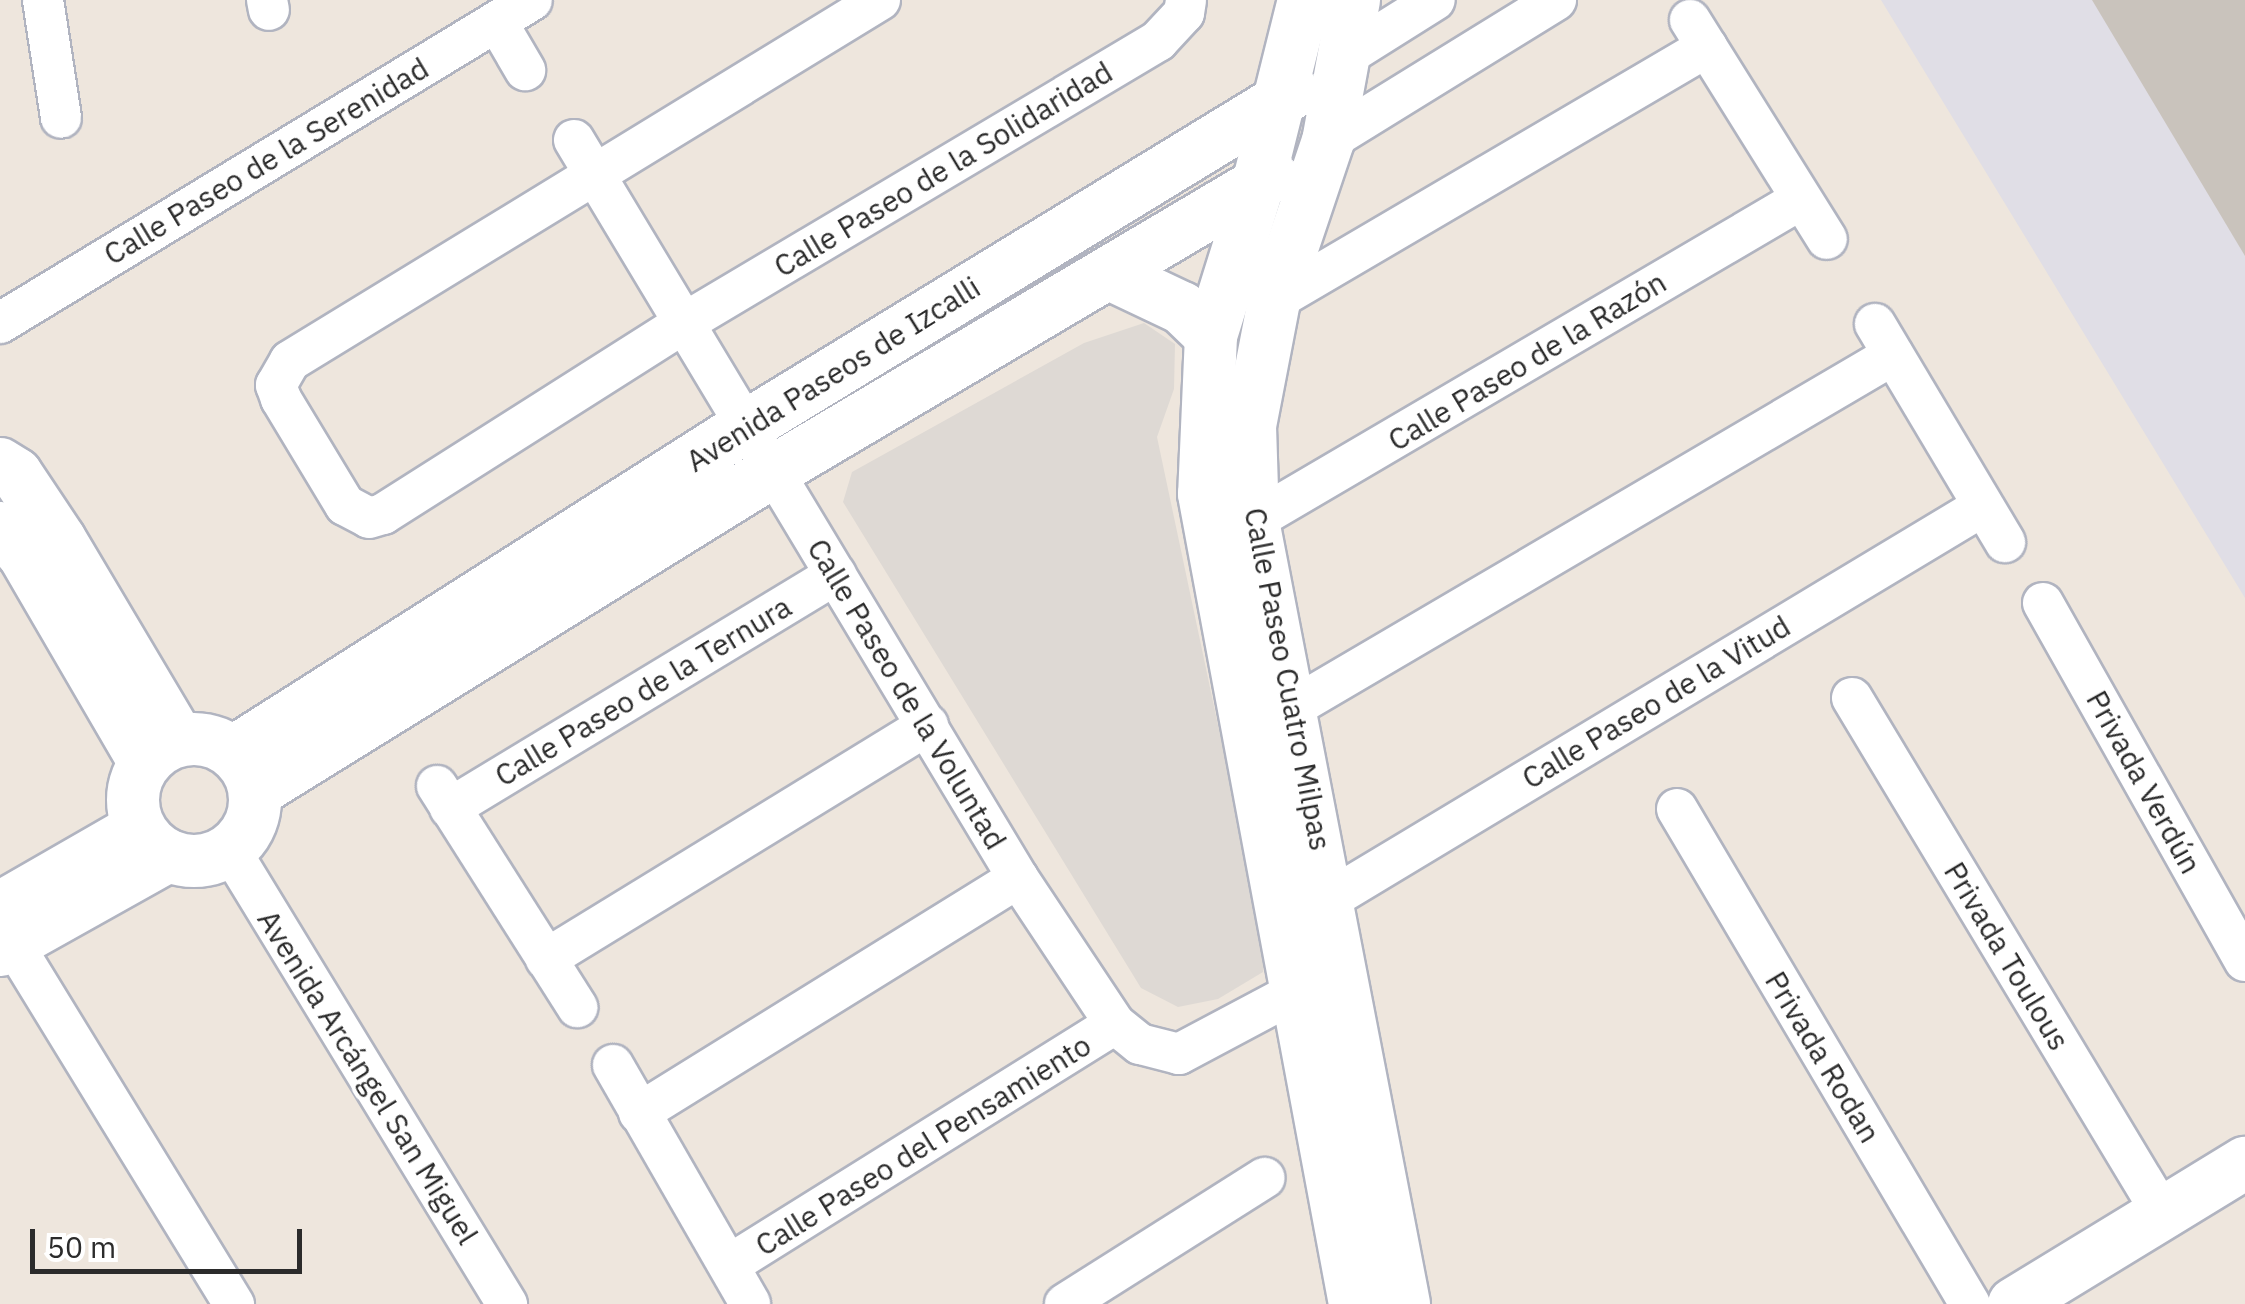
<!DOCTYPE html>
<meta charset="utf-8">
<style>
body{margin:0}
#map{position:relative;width:2245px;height:1304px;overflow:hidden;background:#eee6dd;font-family:"IBM Plex Sans",sans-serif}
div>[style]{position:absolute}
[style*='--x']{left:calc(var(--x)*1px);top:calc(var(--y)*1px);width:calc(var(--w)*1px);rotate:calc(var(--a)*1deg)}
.industrial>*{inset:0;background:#e0dee6}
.plaza>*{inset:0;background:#ded9d4}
.building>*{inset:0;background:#c9c3bc}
.roads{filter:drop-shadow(2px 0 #b1b4c0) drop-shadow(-2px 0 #b1b4c0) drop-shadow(0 2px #b1b4c0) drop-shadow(0 -2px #b1b4c0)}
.minor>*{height:40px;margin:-20px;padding:0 20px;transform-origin:20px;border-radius:20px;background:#fff}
.tertiary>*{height:52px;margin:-26px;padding:0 26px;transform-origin:26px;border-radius:26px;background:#fff}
.tertiary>.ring{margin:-26px;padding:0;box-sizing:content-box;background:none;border:52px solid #fff;border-radius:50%}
span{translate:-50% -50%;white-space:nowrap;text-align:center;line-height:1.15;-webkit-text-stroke:8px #fff;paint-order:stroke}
.street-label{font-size:30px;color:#2b2b2b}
.scale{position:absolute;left:30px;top:1229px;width:272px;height:45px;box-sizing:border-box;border:5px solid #2b2b2b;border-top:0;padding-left:12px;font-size:30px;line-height:35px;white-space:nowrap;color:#2b2b2b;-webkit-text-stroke:8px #fff;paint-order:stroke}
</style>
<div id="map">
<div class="industrial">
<div style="clip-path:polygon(1881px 0,2245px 0,2245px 598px)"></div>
</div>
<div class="plaza">
<div style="clip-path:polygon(1144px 323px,1175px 344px,1174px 389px,1157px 437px,1266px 952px,1263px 972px,1218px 999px,1178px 1007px,1141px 988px,843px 502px,852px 472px,1084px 343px)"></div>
</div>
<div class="building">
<div style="clip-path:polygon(2092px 0,2245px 0,2245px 256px)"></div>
</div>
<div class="roads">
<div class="minor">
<div style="--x:43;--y:0;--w:119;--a:81.3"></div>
<div style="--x:267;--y:0;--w:10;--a:79"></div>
<div style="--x:880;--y:0;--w:692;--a:148.54"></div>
<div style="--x:290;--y:361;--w:28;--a:120"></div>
<div style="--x:276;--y:385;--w:15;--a:70"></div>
<div style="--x:281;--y:399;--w:124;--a:58.9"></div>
<div style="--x:345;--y:505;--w:27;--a:28"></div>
<div style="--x:369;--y:518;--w:15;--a:-16"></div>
<div style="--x:383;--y:514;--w:356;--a:-32.4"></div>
<div style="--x:684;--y:323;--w:552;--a:-30.75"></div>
<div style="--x:1158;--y:41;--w:38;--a:-47"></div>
<div style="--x:1184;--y:13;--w:13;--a:-81"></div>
<div style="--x:1690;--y:20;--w:258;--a:58"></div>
<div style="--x:497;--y:22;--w:56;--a:59.7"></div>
<div style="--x:1344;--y:57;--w:107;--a:-32.1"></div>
<div style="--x:574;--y:140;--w:861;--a:58.97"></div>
<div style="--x:1018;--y:878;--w:175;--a:56.4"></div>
<div style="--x:1115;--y:1024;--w:32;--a:39"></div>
<div style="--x:1140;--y:1044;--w:40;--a:14.4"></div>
<div style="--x:1179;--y:1054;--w:160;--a:-28"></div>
<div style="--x:1328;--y:141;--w:268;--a:-31.7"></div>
<div style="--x:1274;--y:301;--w:502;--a:-30.4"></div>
<div style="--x:0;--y:323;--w:622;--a:-31.26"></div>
<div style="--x:1875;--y:324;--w:254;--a:59.2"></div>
<div style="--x:1253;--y:521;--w:634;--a:-30.41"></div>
<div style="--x:2043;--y:603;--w:411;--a:60.6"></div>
<div style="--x:1852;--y:698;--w:601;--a:58.95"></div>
<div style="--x:1292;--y:708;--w:697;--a:-30.43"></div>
<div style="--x:437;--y:786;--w:262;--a:57.6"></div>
<div style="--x:450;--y:808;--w:451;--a:-31.2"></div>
<div style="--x:1677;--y:809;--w:575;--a:59.38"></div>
<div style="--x:230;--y:850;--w:532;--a:58.61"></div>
<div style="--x:1330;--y:899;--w:762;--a:-31.04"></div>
<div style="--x:12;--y:942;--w:425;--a:58.5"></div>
<div style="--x:546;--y:959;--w:448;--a:-31.5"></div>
<div style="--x:613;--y:1065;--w:275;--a:60.1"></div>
<div style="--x:639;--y:1113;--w:446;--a:-31.8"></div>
<div style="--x:729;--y:1265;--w:455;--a:-32"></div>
<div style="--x:1065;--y:1304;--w:236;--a:-32.3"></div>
</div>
<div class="tertiary">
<div style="--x:1304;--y:0;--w:191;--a:104"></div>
<div style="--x:1258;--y:185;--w:158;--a:107.3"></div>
<div style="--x:1211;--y:336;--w:158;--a:92.5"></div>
<div style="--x:1204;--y:494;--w:824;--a:79.44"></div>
<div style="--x:1354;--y:0;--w:143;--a:100.4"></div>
<div style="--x:1328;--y:141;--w:169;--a:108.6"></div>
<div style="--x:1274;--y:301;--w:127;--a:100.9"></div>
<div style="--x:1250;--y:426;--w:95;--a:88.2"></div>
<div style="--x:1253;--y:521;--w:797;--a:79.08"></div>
<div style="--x:1110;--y:274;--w:80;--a:25.3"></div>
<div style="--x:1182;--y:308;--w:40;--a:44"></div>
<div style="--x:0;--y:464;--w:19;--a:32"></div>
<div style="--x:16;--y:474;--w:79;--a:56.3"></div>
<div style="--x:60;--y:540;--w:231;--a:59.3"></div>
<div style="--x:0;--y:528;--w:36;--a:48"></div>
<div style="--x:24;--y:555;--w:238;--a:59.8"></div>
<div class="ring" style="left:133px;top:739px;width:70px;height:70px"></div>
<div style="--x:234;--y:752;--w:606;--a:-32.46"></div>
<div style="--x:745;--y:427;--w:643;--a:-31.39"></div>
<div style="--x:255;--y:792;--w:608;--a:-31.76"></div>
<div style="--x:772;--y:472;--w:581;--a:-30.63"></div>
<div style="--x:0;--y:908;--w:160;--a:-29.9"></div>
<div style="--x:0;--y:950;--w:193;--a:-29.2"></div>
<div style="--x:2014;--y:1304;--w:271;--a:-31.4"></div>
</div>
</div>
<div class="street-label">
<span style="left:266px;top:161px;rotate:-31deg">Calle Paseo de la Serenidad</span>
<span style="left:943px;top:169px;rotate:-31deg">Calle Paseo de la Solidaridad</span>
<span style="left:1527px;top:361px;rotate:-31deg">Calle Paseo de la Razón</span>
<span style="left:833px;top:374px;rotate:-32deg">Avenida Paseos de Izcalli</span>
<span style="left:1288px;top:679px;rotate:79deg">Calle Paseo Cuatro Milpas</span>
<span style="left:643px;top:691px;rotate:-31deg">Calle Paseo de la Ternura</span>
<span style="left:907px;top:694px;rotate:59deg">Calle Paseo de la Voluntad</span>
<span style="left:1656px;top:702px;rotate:-31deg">Calle Paseo de la Vitud</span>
<span style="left:2144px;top:782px;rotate:61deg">Privada Verdún</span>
<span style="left:2007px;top:956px;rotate:59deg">Privada Toulous</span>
<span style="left:1823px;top:1057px;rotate:59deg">Privada Rodan</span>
<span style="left:368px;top:1077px;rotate:58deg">Avenida Arcángel San Miguel</span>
<span style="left:923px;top:1145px;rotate:-32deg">Calle Paseo del Pensamiento</span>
</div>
<div class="scale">50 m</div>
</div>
